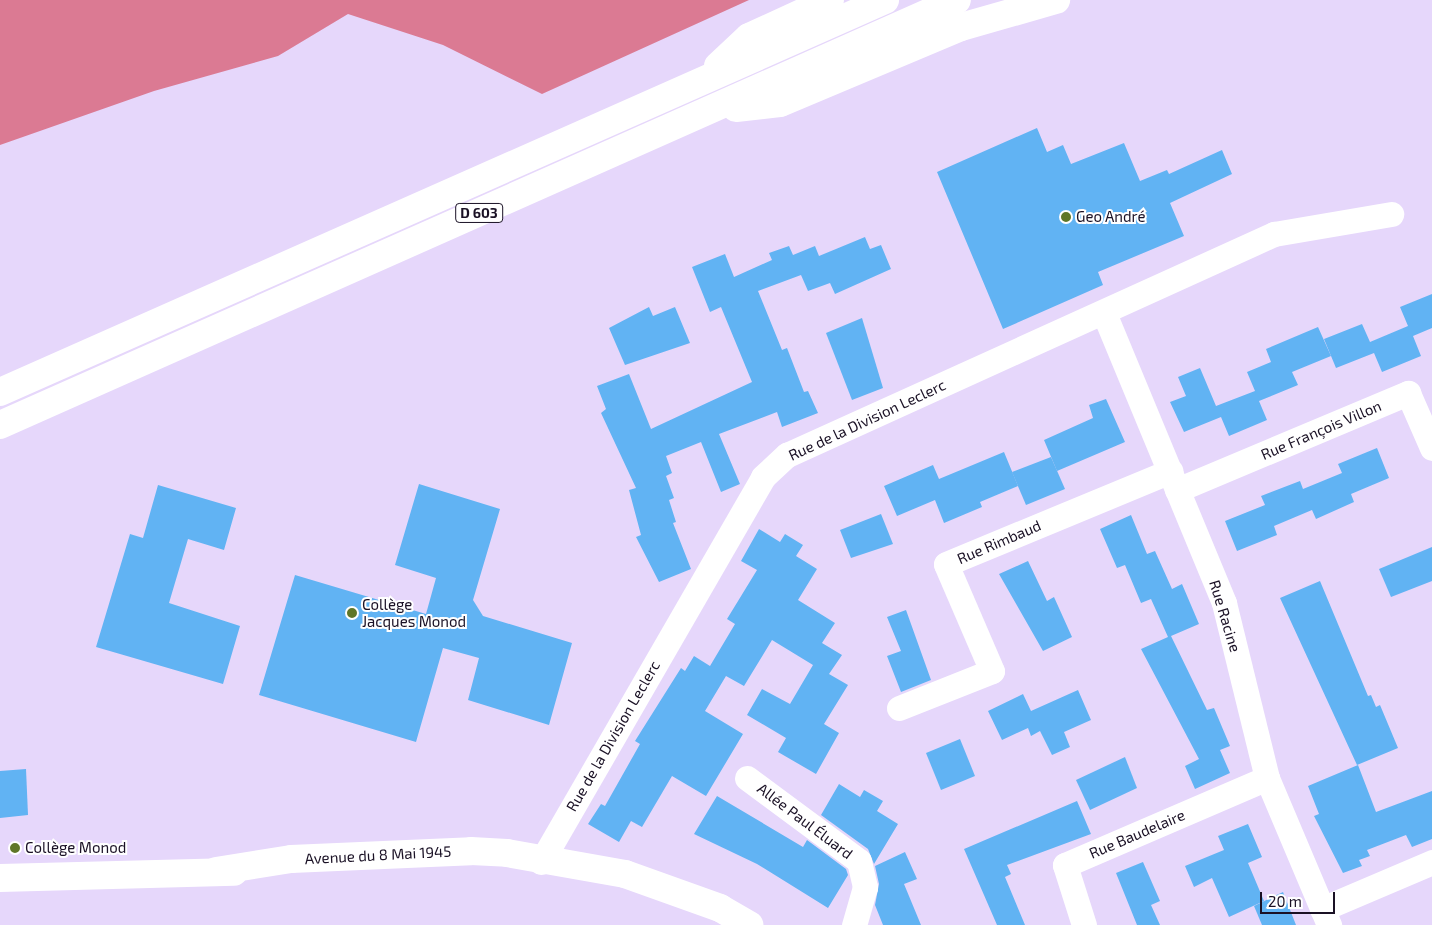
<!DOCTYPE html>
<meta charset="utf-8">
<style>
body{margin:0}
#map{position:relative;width:1432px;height:925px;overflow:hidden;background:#e6d7fb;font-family:"Exo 2",sans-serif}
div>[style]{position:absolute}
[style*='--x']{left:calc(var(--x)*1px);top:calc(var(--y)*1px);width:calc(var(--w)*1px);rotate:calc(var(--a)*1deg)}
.forest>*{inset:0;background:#db7a93}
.building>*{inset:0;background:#61b3f3}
.street>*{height:25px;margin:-12.5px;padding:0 12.5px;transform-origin:12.5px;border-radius:12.5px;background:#fff}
.secondary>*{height:28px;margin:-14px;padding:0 14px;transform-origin:14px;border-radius:14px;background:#fff}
.highway>*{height:28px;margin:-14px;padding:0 14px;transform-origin:14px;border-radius:14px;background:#fff}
.dots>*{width:14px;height:14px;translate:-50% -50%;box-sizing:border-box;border:2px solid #fff;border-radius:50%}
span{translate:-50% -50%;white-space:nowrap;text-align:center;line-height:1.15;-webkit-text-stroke:4px #fff;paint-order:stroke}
.shield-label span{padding:1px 4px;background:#fff;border:1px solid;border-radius:4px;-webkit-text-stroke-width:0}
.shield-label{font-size:14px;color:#1a1125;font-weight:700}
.poi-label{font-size:15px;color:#1a1125}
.left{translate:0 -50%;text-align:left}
.street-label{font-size:15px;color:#1a1125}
.scale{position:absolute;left:1260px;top:892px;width:75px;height:22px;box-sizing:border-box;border:2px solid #1a1125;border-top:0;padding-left:6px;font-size:15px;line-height:18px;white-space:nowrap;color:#1a1125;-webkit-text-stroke:4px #fff;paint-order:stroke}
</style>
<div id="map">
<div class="forest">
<div style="clip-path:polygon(0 0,749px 0,542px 94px,443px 45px,348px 14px,278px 56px,154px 91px,0 145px)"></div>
</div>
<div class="building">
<div style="clip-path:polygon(1037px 128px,1047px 152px,1063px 145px,1071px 164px,1124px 143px,1140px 181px,1167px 170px,1169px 174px,1222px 150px,1232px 174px,1170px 203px,1184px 236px,1098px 272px,1103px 285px,1003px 329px,937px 172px)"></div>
<div style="clip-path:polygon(865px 237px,870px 249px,881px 245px,891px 269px,835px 294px,830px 283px,808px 291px,801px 275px,758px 291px,782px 350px,787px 348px,804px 392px,808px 391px,818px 413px,782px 427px,777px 412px,719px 434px,740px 484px,721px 492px,701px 442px,666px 456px,672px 473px,666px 476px,674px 498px,669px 500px,676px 522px,673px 523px,691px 569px,659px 582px,636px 537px,641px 535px,629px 490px,636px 488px,601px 413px,606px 409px,597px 386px,629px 374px,651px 429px,752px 382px,721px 307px,710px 312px,692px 267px,725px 254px,734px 277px,772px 260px,769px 253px,789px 246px,793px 255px,815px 246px,819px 256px)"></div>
<div style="clip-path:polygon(1432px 294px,1432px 328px,1413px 336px,1421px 356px,1382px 372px,1374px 353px,1336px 368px,1324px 339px,1362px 324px,1370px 342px,1408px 326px,1400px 307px)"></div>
<div style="clip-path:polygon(649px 307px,653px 316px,675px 307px,690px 343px,625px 365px,609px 328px)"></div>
<div style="clip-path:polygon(862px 318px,883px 388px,852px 400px,826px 333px)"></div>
<div style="clip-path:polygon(1318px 327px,1331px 356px,1292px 372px,1298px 385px,1259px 401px,1267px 420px,1229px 436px,1221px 417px,1184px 432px,1170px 402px,1186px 396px,1178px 377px,1200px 368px,1216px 406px,1255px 391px,1247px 372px,1271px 362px,1266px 349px)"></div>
<div style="clip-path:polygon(1106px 399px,1125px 442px,1057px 471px,1044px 440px,1093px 418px,1089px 405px)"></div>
<div style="clip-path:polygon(1377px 448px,1389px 478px,1351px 494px,1354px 502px,1316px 519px,1312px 510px,1274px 526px,1277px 535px,1237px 551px,1225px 521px,1265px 505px,1261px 496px,1300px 481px,1303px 489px,1342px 473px,1338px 464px)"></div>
<div style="clip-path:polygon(1004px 452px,1018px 486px,980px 502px,982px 507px,944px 523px,935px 500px,897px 516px,884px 486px,933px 465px,939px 479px)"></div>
<div style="clip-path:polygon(1051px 457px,1065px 489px,1026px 505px,1012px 472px)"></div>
<div style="clip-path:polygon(419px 484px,500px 509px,473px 600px,483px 616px,572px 643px,549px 725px,468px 700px,479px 658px,443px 648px,416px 742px,259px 695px,295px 575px,426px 614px,436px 578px,395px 565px)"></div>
<div style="clip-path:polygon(158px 485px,236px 508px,224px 550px,188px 539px,169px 603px,240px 626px,223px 684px,96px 647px,130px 534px,143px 538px)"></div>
<div style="clip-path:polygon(881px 514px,893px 544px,851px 558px,840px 530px)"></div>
<div style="clip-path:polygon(1131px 515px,1147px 554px,1155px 551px,1172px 589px,1182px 584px,1199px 624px,1171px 636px,1207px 710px,1214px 708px,1230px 746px,1220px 750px,1230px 773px,1195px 789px,1185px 766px,1199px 759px,1141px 649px,1168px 637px,1151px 599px,1141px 603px,1125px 565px,1117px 568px,1100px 529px)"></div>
<div style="clip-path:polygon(759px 529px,780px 542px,785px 534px,803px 545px,796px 556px,817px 569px,798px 600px,835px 623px,822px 643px,842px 655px,829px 674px,848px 685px,824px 724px,839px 733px,816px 774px,778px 752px,786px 738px,747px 715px,762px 689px,790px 704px,813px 665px,772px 640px,744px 686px,726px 676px,705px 711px,743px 734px,706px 796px,672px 776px,642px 827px,631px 821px,619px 842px,588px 824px,601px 804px,605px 806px,640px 744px,635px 741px,681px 668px,685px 671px,694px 656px,710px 666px,735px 624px,727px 619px,757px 570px,741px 561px)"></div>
<div style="clip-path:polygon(1432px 547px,1432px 581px,1391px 597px,1379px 569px)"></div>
<div style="clip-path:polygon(1028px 561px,1047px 601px,1054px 597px,1072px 637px,1043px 651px,999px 574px)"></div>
<div style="clip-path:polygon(1320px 581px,1368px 696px,1371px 695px,1376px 707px,1380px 705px,1398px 748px,1357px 765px,1280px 598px)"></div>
<div style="clip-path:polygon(906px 610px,931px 680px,901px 692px,887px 656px,901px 651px,887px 617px)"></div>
<div style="clip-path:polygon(1078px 690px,1091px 720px,1064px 732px,1070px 747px,1052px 755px,1040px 731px,1031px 736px,1028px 728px,1002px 740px,988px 711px,1023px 694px,1031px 711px)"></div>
<div style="clip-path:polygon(960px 739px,975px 776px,941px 790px,926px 753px)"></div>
<div style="clip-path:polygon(1125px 757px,1137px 788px,1090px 810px,1076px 780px)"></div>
<div style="clip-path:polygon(1358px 765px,1376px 812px,1432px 791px,1432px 839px,1412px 847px,1406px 835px,1367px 850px,1370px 856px,1359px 860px,1362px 866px,1343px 873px,1314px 816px,1319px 814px,1308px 786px)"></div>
<div style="clip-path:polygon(26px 769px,28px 815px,0 818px,0 771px)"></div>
<div style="clip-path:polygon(839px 784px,860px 797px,864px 790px,883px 801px,877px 811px,898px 824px,874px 864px,868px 849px,821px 815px)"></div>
<div style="clip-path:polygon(717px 796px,803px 847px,807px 840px,846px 869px,848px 875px,828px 908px,757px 864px,694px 834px)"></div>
<div style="clip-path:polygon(1077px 801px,1091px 834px,1007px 865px,1011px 874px,1005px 877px,1025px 925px,997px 925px,964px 849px)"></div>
<div style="clip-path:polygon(1248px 824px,1262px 857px,1248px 863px,1264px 901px,1229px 917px,1212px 878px,1194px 887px,1185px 866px,1224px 850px,1218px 836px)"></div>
<div style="clip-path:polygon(905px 852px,917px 879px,904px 884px,921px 925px,883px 925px,875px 905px,879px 884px,875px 866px)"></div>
<div style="clip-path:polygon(1143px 862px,1160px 901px,1151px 905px,1160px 925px,1137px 925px,1116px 873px)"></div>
<div style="clip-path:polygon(1283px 892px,1296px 925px,1262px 925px,1254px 906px)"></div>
</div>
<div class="street">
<div style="--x:1104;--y:313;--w:314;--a:67.5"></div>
<div style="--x:1224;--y:603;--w:180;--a:76.2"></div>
<div style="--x:1267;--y:778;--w:160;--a:67.1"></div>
<div style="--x:1177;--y:490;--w:251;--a:-22.8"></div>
<div style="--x:1408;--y:393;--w:60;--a:66.4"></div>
<div style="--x:899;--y:708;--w:100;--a:-21.7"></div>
<div style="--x:992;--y:671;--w:116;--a:-113.3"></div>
<div style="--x:946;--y:564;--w:243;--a:-22.5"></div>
<div style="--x:747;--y:778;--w:139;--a:36.5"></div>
<div style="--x:859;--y:861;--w:27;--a:77"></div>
<div style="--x:865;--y:887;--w:40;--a:106"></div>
<div style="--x:541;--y:862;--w:444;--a:-60"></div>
<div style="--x:763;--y:477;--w:33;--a:-43"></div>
<div style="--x:787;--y:455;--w:535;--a:-24.41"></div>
<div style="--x:1274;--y:234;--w:119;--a:-9.7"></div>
<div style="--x:1322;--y:909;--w:120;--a:-23.1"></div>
<div style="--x:1084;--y:925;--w:63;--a:-107.6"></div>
<div style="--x:1065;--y:865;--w:220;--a:-23.3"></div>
</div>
<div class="secondary">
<div style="--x:216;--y:871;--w:76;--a:-9.1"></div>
<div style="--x:291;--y:859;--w:180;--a:-2.5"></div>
<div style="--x:471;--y:851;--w:36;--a:3"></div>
<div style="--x:507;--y:853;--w:120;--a:10.1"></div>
<div style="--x:625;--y:874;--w:101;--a:19.7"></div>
<div style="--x:720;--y:908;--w:34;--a:30"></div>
<div style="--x:0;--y:878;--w:234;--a:-1.5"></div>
</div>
<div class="highway">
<div style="--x:718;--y:66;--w:42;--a:-43.1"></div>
<div style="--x:749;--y:37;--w:89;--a:-24.6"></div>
<div style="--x:736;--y:108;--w:44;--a:-6.5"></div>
<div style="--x:780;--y:103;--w:196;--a:-22.8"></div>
<div style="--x:961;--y:27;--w:99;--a:-15.9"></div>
<div style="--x:0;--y:392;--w:968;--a:-23.89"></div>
<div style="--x:0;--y:425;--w:1047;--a:-23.95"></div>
</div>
<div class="dots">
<div style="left:1066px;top:217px;background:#5f7628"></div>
<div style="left:352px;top:613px;background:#5f7628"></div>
<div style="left:15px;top:848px;background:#5f7628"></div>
</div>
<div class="shield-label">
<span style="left:479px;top:213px">D 603</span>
</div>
<div class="poi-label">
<span class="left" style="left:1076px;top:217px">Geo André</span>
<span class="left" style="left:362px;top:613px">Collège<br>Jacques Monod</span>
<span class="left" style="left:25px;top:848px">Collège Monod</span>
</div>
<div class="street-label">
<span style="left:867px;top:420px;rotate:-25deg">Rue de la Division Leclerc</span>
<span style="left:1321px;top:430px;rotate:-23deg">Rue François Villon</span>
<span style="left:999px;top:542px;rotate:-23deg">Rue Rimbaud</span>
<span style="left:1225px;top:616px;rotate:73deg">Rue Racine</span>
<span style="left:613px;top:736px;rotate:-60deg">Rue de la Division Leclerc</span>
<span style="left:805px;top:821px;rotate:37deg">Allée Paul Éluard</span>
<span style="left:1137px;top:834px;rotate:-23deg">Rue Baudelaire</span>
<span style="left:378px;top:855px;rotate:-3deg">Avenue du 8 Mai 1945</span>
</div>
<div class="scale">20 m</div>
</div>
